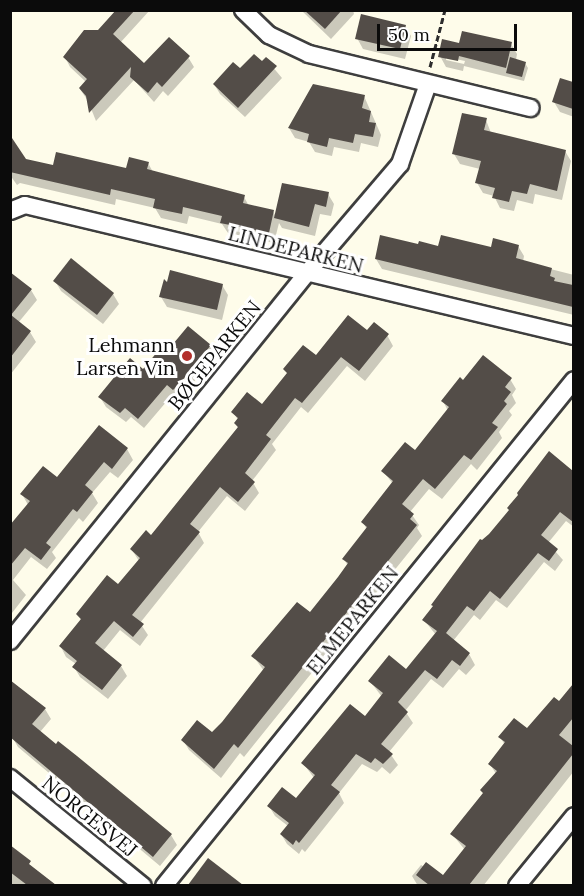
<!DOCTYPE html>
<meta charset="utf-8">
<style>
body{margin:0}
#map{position:relative;width:584px;height:896px;overflow:hidden;background:#fefcea;font-family:Lora,serif}
div>[style]{position:absolute}
[style*='--x']{left:calc(var(--x)*1px);top:calc(var(--y)*1px);width:calc(var(--w)*1px);rotate:calc(var(--a)*1deg)}
.shadow>*{inset:0;background:#0003}
.building>*{inset:0;background:#534d48}
.path>*{height:3px;margin-top:-1.5px;transform-origin:0;background:repeating-linear-gradient(90deg,#2d2d2d 0 6px,transparent 0 9px)}
.roads{filter:drop-shadow(2px 0 #3e3e3e) drop-shadow(-2px 0 #3e3e3e) drop-shadow(0 2px #3e3e3e) drop-shadow(0 -2px #3e3e3e)}
.street>*{height:16px;margin:-8px;padding:0 8px;transform-origin:8px;border-radius:8px;background:#fff}
.dots>*{width:16px;height:16px;translate:-50% -50%;box-sizing:border-box;border:3px solid #fff;border-radius:50%}
span{translate:-50% -50%;white-space:nowrap;text-align:center;line-height:1.15;-webkit-text-stroke:6px #fff;paint-order:stroke}
.street-label{font-size:20px;color:#0b0b0b}
.poi-label{font-size:20px;color:#0b0b0b}
.right{translate:-100% -50%;text-align:right}
.frame{position:absolute;inset:0;border:12px solid #0b0b0b;pointer-events:none}
.scale{position:absolute;left:377px;top:24px;width:140px;height:27px;box-sizing:border-box;border:3px solid #0b0b0b;border-top:0;padding-left:8px;font-size:18px;line-height:21px;white-space:nowrap;color:#0b0b0b;-webkit-text-stroke:4px #fff;paint-order:stroke}
</style>
<div id="map">
<div class="shadow">
<div style="clip-path:polygon(114px 10px,150px 10px,120px 43px,144px 65px,188px 57px,194px 67px,168px 96px,163px 91px,154px 102px,134px 80px,96px 121px,88px 101px,80px 89px,86px 82px,70px 67px,65px 57px,99px 31px,116px 13px)"></div>
<div style="clip-path:polygon(301px 10px,353px 10px,354px 14px,331px 39px)"></div>
<div style="clip-path:polygon(405px 26px,411px 36px,405px 59px,363px 49px,357px 38px)"></div>
<div style="clip-path:polygon(evenodd,511px 44px,517px 54px,516px 60px,525px 63px,528px 68px,524px 81px,464px 66px,463px 71px,446px 67px,440px 56px,511px 44px,446px 57px,465px 61px,464px 64px,446px 60px,446px 57px)"></div>
<div style="clip-path:polygon(266px 59px,282px 78px,245px 117px,220px 94px,214px 84px,262px 64px)"></div>
<div style="clip-path:polygon(561px 80px,574px 83px,574px 117px,560px 112px,554px 102px)"></div>
<div style="clip-path:polygon(364px 96px,381px 135px,378px 147px,361px 143px,359px 152px,334px 147px,332px 156px,315px 152px,309px 142px,295px 138px,289px 128px)"></div>
<div style="clip-path:polygon(486px 120px,491px 133px,565px 151px,571px 161px,562px 200px,535px 194px,533px 204px,517px 200px,514px 211px,500px 208px,494px 196px,483px 193px,477px 183px,480px 169px,460px 164px,454px 154px)"></div>
<div style="clip-path:polygon(10px 138px,26px 160px,54px 167px,127px 170px,148px 163px,153px 172px,244px 197px,249px 206px,273px 211px,276px 217px,328px 194px,334px 204px,331px 216px,320px 214px,315px 236px,282px 228px,279px 223px,274px 243px,228px 233px,222px 224px,189px 216px,187px 224px,161px 218px,155px 208px,116px 199px,115px 205px,20px 183px,17px 185px,10px 175px)"></div>
<div style="clip-path:polygon(419px 246px,492px 249px,518px 246px,524px 256px,523px 262px,574px 275px,574px 315px,382px 269px,376px 259px)"></div>
<div style="clip-path:polygon(71px 261px,113px 294px,119px 304px,103px 324px,61px 291px,55px 281px)"></div>
<div style="clip-path:polygon(10px 274px,31px 290px,37px 300px,18px 323px,30px 332px,36px 342px,10px 375px)"></div>
<div style="clip-path:polygon(168px 285px,222px 285px,228px 295px,222px 320px,167px 307px,161px 297px)"></div>
<div style="clip-path:polygon(188px 328px,210px 346px,216px 356px,179px 399px,173px 394px,144px 428px,131px 417px,126px 422px,106px 407px,100px 397px,144px 371px,168px 352px)"></div>
<div style="clip-path:polygon(368px 332px,387px 335px,393px 346px,365px 381px,347px 366px,308px 413px,301px 407px,272px 444px,276px 450px,252px 481px,259px 493px,245px 511px,227px 496px,198px 532px,204px 543px,140px 623px,148px 635px,140px 646px,120px 630px,103px 651px,121px 666px,127px 676px,108px 699px,80px 677px,74px 667px,76px 664px,66px 657px,61px 647px,81px 620px,77px 614px,118px 586px,139px 561px,132px 550px,151px 537px,238px 428px,235px 423px,238px 420px,233px 412px,262px 406px,316px 357px)"></div>
<div style="clip-path:polygon(510px 379px,516px 389px,512px 395px,516px 403px,509px 411px,512px 415px,499px 432px,502px 438px,477px 470px,471px 464px,442px 499px,429px 489px,410px 512px,419px 525px,417px 528px,422px 536px,244px 757px,240px 753px,221px 778px,189px 750px,183px 740px,212px 734px,223px 723px,264px 671px,253px 656px,310px 614px,348px 566px,344px 559px,367px 530px,363px 522px,393px 484px,383px 471px,415px 452px,448px 411px,443px 401px,463px 382px)"></div>
<div style="clip-path:polygon(99px 427px,127px 449px,133px 460px,118px 478px,110px 472px,92px 493px,98px 503px,83px 522px,79px 518px,52px 552px,56px 558px,47px 569px,31px 557px,13px 580px,26px 595px,12px 613px,10px 527px,28px 505px,22px 494px,57px 479px)"></div>
<div style="clip-path:polygon(549px 453px,574px 473px,574px 527px,566px 521px,548px 543px,563px 560px,555px 571px,544px 562px,507px 608px,496px 600px,480px 620px,474px 615px,453px 641px,469px 654px,475px 665px,466px 675px,459px 669px,443px 688px,431px 679px,405px 711px,413px 723px,389px 752px,398px 765px,390px 774px,382px 767px,377px 772px,362px 764px,339px 793px,344px 803px,305px 852px,302px 849px,299px 854px,287px 844px,281px 834px,288px 826px,275px 816px,269px 806px,296px 800px,314px 778px,303px 763px,365px 718px,382px 697px,370px 681px,406px 671px,436px 635px,424px 620px,483px 542px,511px 511px)"></div>
<div style="clip-path:polygon(574px 685px,574px 771px,483px 886px,418px 886px,412px 876px,421px 865px,443px 877px,465px 850px,452px 834px,484px 794px,496px 774px,490px 764px,505px 745px,500px 737px,527px 730px,559px 703px)"></div>
<div style="clip-path:polygon(45px 709px,51px 719px,40px 732px,171px 835px,177px 845px,160px 866px,18px 747px,12px 737px)"></div>
<div style="clip-path:polygon(10px 846px,34px 869px,57px 886px,10px 886px)"></div>
<div style="clip-path:polygon(208px 860px,243px 886px,194px 886px,192px 883px)"></div>
</div>
<div class="building">
<div style="clip-path:polygon(116px 10px,135px 10px,113px 34px,144px 63px,169px 37px,190px 56px,162px 87px,157px 82px,148px 93px,130px 77px,131px 67px,89px 113px,86px 96px,79px 88px,87px 79px,63px 57px,84px 30px,98px 30px)"></div>
<div style="clip-path:polygon(304px 10px,342px 10px,325px 29px)"></div>
<div style="clip-path:polygon(361px 14px,406px 25px,400px 49px,355px 39px)"></div>
<div style="clip-path:polygon(462px 31px,512px 42px,506px 68px,459px 56px,458px 61px,438px 57px,442px 39px,459px 43px)"></div>
<div style="clip-path:polygon(254px 54px,262px 61px,266px 57px,277px 66px,238px 108px,213px 84px,233px 62px,240px 68px)"></div>
<div style="clip-path:polygon(510px 57px,526px 62px,522px 77px,506px 73px)"></div>
<div style="clip-path:polygon(560px 78px,573px 82px,573px 109px,552px 102px)"></div>
<div style="clip-path:polygon(313px 84px,365px 95px,362px 108px,371px 111px,369px 122px,376px 123px,373px 137px,355px 134px,353px 143px,329px 138px,327px 147px,307px 142px,309px 134px,288px 128px)"></div>
<div style="clip-path:polygon(462px 113px,487px 118px,484px 130px,566px 150px,557px 191px,530px 184px,527px 194px,512px 191px,509px 202px,492px 198px,495px 188px,475px 183px,481px 161px,452px 154px)"></div>
<div style="clip-path:polygon(10px 135px,26px 159px,53px 165px,56px 152px,126px 168px,129px 157px,149px 162px,147px 169px,245px 195px,243px 203px,274px 210px,269px 233px,220px 223px,222px 216px,183px 207px,182px 214px,153px 208px,155px 199px,111px 189px,110px 195px,10px 172px)"></div>
<div style="clip-path:polygon(282px 183px,329px 192px,326px 207px,315px 204px,309px 227px,274px 218px)"></div>
<div style="clip-path:polygon(380px 235px,418px 244px,419px 241px,438px 246px,441px 235px,491px 247px,493px 238px,519px 245px,516px 258px,552px 268px,550px 276px,555px 278px,554px 281px,573px 285px,573px 307px,375px 259px)"></div>
<div style="clip-path:polygon(71px 258px,114px 293px,97px 315px,53px 281px)"></div>
<div style="clip-path:polygon(170px 270px,223px 284px,217px 310px,159px 297px,164px 279px,167px 282px)"></div>
<div style="clip-path:polygon(10px 272px,32px 289px,11px 315px,31px 331px,10px 358px)"></div>
<div style="clip-path:polygon(348px 315px,367px 330px,374px 322px,389px 334px,359px 371px,341px 357px,302px 403px,295px 398px,266px 435px,271px 439px,245px 473px,255px 482px,238px 502px,220px 487px,190px 524px,200px 532px,132px 615px,144px 624px,133px 637px,114px 621px,95px 643px,122px 665px,102px 690px,72px 667px,77px 661px,59px 646px,81px 619px,76px 614px,107px 575px,118px 584px,140px 558px,130px 549px,146px 530px,151px 535px,238px 427px,234px 423px,238px 418px,231px 412px,247px 392px,262px 404px,287px 373px,283px 369px,303px 345px,316px 355px)"></div>
<div style="clip-path:polygon(188px 326px,211px 345px,181px 382px,173px 390px,167px 385px,138px 419px,125px 408px,120px 413px,98px 397px,130px 358px,143px 369px,163px 345px,168px 350px)"></div>
<div style="clip-path:polygon(483px 355px,512px 378px,505px 387px,511px 392px,504px 401px,507px 404px,492px 423px,498px 427px,471px 460px,464px 455px,435px 489px,423px 479px,402px 504px,414px 514px,410px 519px,417px 525px,238px 748px,234px 744px,214px 769px,181px 740px,197px 720px,212px 732px,222px 722px,265px 667px,251px 656px,297px 602px,310px 612px,338px 577px,348px 563px,342px 559px,367px 527px,361px 522px,393px 481px,381px 471px,405px 442px,415px 450px,449px 407px,441px 401px,460px 377px,463px 380px)"></div>
<div style="clip-path:polygon(99px 425px,128px 448px,112px 469px,104px 462px,85px 485px,93px 492px,77px 512px,73px 509px,46px 543px,51px 547px,41px 560px,25px 548px,10px 566px,10px 525px,30px 501px,20px 494px,43px 466px,57px 477px)"></div>
<div style="clip-path:polygon(549px 451px,573px 471px,573px 522px,560px 512px,541px 535px,558px 549px,549px 561px,538px 553px,500px 599px,490px 591px,474px 611px,467px 606px,446px 633px,470px 653px,460px 666px,452px 660px,437px 679px,425px 670px,398px 702px,408px 712px,381px 744px,393px 754px,383px 764px,375px 758px,371px 763px,356px 754px,331px 785px,340px 792px,299px 843px,296px 840px,293px 845px,280px 834px,289px 823px,267px 806px,282px 787px,296px 798px,315px 775px,301px 763px,350px 704px,365px 716px,383px 693px,368px 681px,389px 655px,406px 669px,437px 631px,422px 620px,433px 606px,431px 605px,480px 539px,482px 540px,489px 534px,509px 510px,507px 508px,518px 495px,517px 493px)"></div>
<div style="clip-path:polygon(10px 680px,46px 708px,32px 724px,56px 744px,58px 741px,77px 756px,172px 834px,153px 857px,10px 737px)"></div>
<div style="clip-path:polygon(573px 684px,573px 718px,559px 735px,573px 746px,573px 754px,469px 885px,429px 885px,416px 875px,426px 862px,443px 875px,466px 846px,450px 834px,483px 793px,480px 790px,497px 771px,488px 764px,505px 742px,498px 737px,514px 718px,527px 728px,554px 697px,559px 701px)"></div>
<div style="clip-path:polygon(10px 845px,31px 861px,29px 864px,56px 885px,27px 885px,10px 872px)"></div>
<div style="clip-path:polygon(208px 858px,243px 885px,188px 885px)"></div>
</div>
<div class="path">
<div style="--x:430;--y:67;--w:59;--a:-75.3"></div>
</div>
<div class="roads">
<div class="street">
<div style="--x:243;--y:10;--w:36;--a:44"></div>
<div style="--x:269;--y:35;--w:44;--a:25.4"></div>
<div style="--x:309;--y:54;--w:228;--a:13.7"></div>
<div style="--x:10;--y:211;--w:16;--a:-22"></div>
<div style="--x:25;--y:205;--w:564;--a:13.42"></div>
<div style="--x:10;--y:641;--w:473;--a:-51.1"></div>
<div style="--x:307;--y:273;--w:143;--a:-49.5"></div>
<div style="--x:400;--y:164;--w:85;--a:-70.7"></div>
<div style="--x:10;--y:778;--w:171;--a:39.1"></div>
<div style="--x:164;--y:886;--w:651;--a:-50.98"></div>
<div style="--x:517;--y:886;--w:90;--a:-50.8"></div>
</div>
</div>
<div class="dots">
<div style="left:187px;top:356px;background:#b32f2b"></div>
</div>
<div class="street-label">
<span style="left:296px;top:249px;rotate:14deg">LINDEPARKEN</span>
<span style="left:214px;top:355px;rotate:-51deg">BØGEPARKEN</span>
<span style="left:352px;top:620px;rotate:-51deg">ELMEPARKEN</span>
<span style="left:90px;top:816px;rotate:39deg">NORGESVEJ</span>
</div>
<div class="poi-label">
<span class="right" style="left:175px;top:356px">Lehmann<br>Larsen Vin</span>
</div>
<div class="frame"></div>
<div class="scale">50 m</div>
</div>
